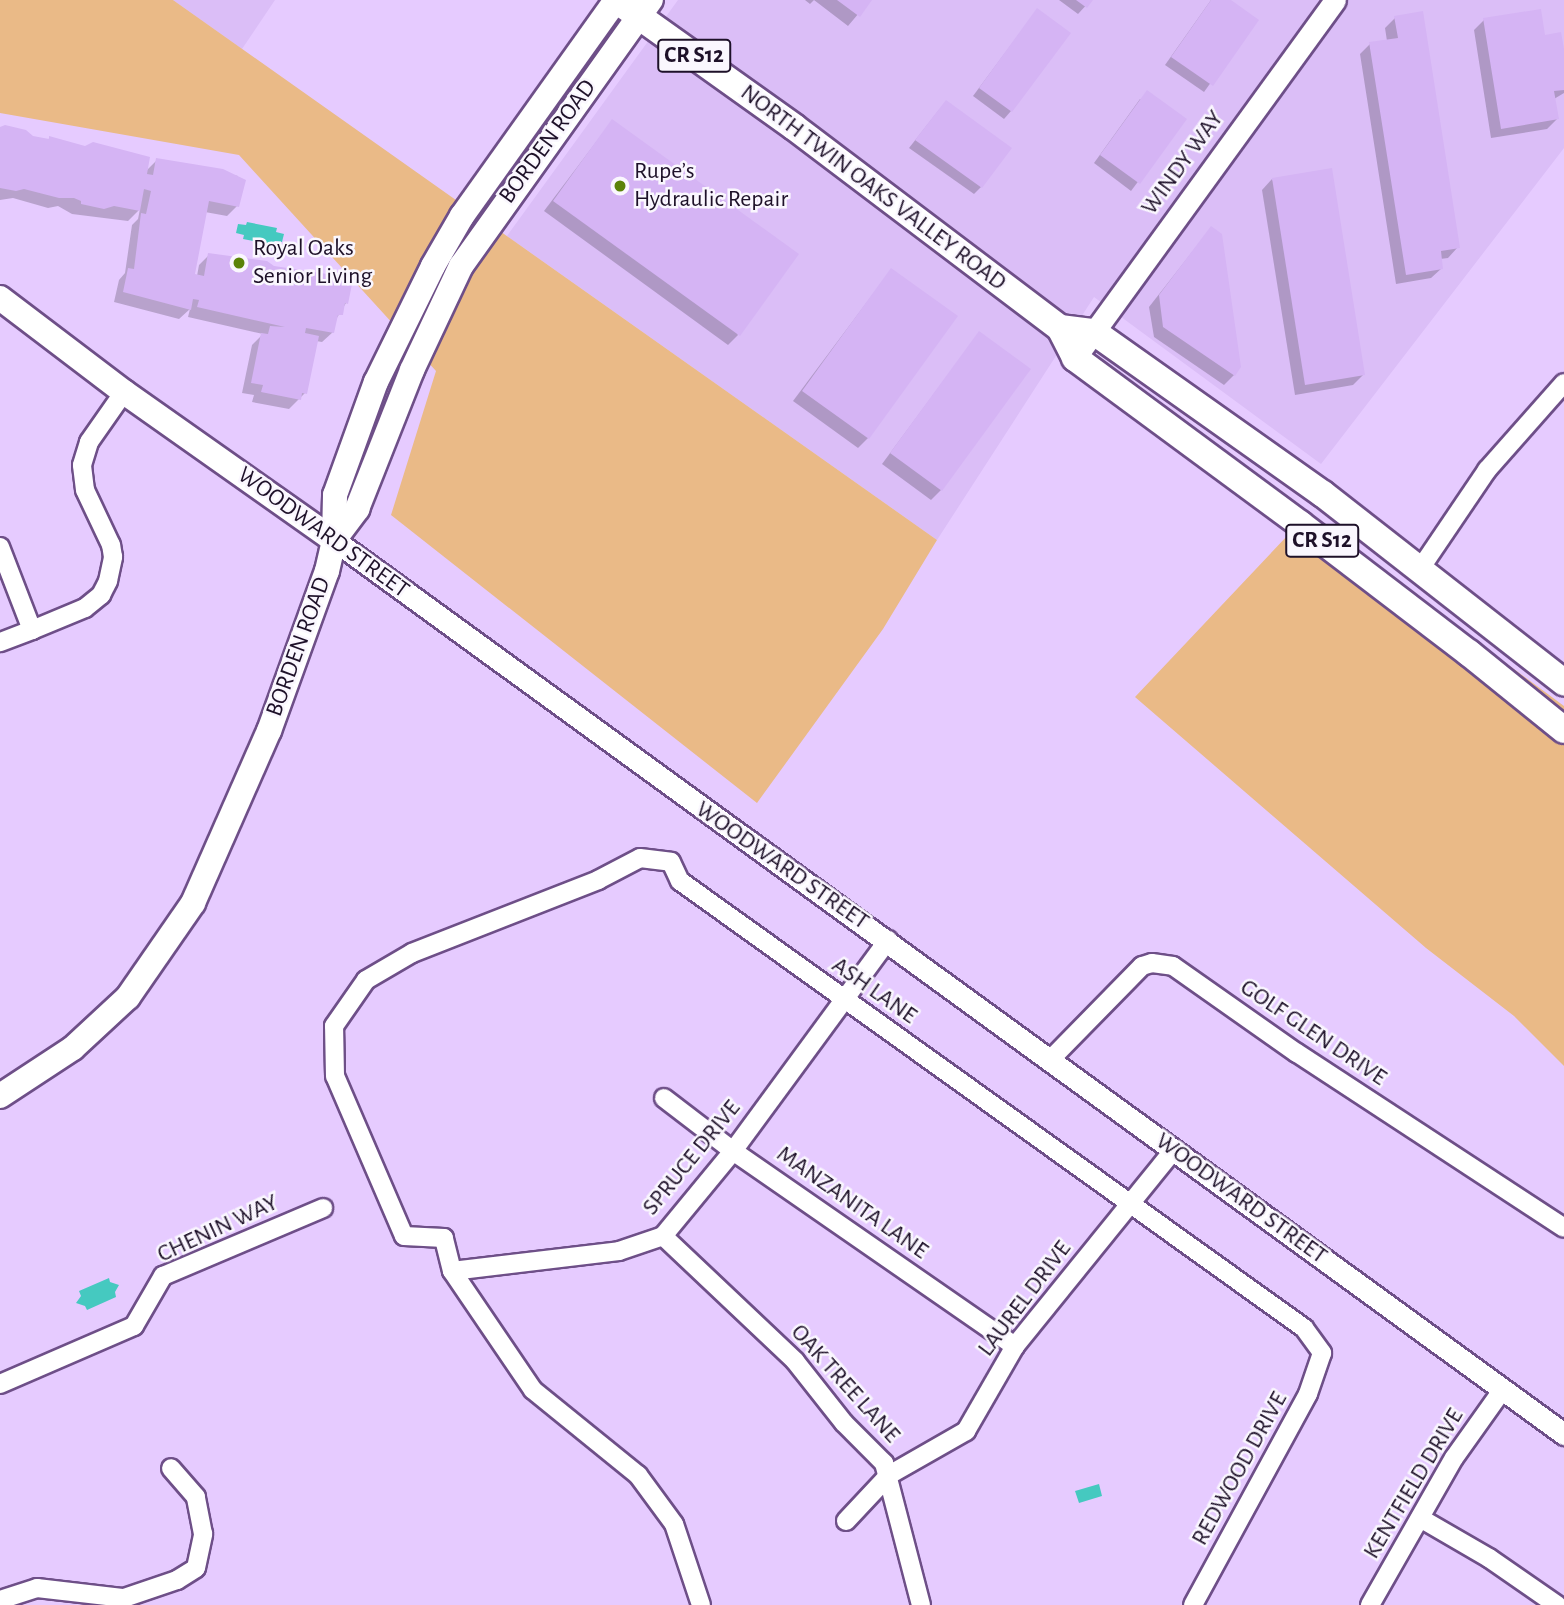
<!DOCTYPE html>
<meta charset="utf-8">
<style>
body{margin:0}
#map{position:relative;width:1564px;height:1605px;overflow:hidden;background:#e6cbff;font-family:"Alegreya Sans",sans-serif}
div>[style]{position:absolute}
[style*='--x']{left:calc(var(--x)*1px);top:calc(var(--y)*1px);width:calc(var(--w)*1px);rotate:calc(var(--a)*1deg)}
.built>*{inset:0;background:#dbbef7}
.green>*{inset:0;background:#eaba87}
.water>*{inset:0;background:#45c9c0}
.shadow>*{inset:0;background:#0003}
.building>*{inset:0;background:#d5b4f4}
.roads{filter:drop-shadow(2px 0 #6e4f88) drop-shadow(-2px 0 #6e4f88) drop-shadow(0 2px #6e4f88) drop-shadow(0 -2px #6e4f88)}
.minor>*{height:18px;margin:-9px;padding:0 9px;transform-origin:9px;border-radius:9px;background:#fff}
.tertiary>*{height:21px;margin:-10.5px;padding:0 10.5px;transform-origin:10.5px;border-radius:10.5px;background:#fff}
.secondary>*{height:24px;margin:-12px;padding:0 12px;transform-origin:12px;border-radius:12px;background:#fff}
.primary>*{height:26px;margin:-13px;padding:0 13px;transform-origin:13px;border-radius:13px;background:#fff}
.dots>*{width:19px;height:19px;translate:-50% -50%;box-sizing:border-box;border:4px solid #faf7fe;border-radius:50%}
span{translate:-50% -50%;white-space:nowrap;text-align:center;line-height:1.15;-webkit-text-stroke:5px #faf7fe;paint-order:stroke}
.shield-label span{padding:2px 5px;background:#faf7fe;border:2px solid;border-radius:5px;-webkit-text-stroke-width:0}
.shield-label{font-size:23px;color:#1e1129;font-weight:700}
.street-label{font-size:24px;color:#1e1129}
.poi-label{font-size:24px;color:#1e1129}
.left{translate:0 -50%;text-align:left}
</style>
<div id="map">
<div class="built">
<div style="clip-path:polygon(173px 0,275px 0,242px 49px)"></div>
<div style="clip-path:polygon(678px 0,1564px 0,1564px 148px,1321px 464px,1094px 297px,937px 540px,507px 236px)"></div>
</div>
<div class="green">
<div style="clip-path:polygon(0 0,173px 0,937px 540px,883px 629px,757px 803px,391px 515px,436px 371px,239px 155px,0 113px)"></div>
<div style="clip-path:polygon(1306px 516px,1564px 706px,1564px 1066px,1514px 1016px,1426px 948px,1135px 697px)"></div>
</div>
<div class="water">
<div style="clip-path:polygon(247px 222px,277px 228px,276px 232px,284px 234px,282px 242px,275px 241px,274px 245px,243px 239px,244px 235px,236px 233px,238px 224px,246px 225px)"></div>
<div style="clip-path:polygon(109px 1278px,110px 1282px,119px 1285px,115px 1292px,116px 1297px,87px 1310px,85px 1306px,76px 1303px,81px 1296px,79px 1291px)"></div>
<div style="clip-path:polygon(1099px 1484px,1102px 1496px,1079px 1503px,1075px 1491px)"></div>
</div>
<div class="shadow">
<div style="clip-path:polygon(805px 0,870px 0,848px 26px,814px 0,810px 4px)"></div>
<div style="clip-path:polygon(1059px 0,1091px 0,1078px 14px)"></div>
<div style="clip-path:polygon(1211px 0,1227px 0,1256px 20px,1204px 92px,1165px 65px)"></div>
<div style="clip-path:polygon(1037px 10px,1011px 111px,1004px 119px,973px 96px)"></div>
<div style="clip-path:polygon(1395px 18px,1458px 247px,1448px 258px,1440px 259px,1442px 268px,1431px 278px,1396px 284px,1360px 54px,1370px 44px,1387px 41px,1385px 28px)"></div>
<div style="clip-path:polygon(1484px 20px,1543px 37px,1564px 60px,1564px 93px,1554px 99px,1557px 119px,1547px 129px,1491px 138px,1474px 30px)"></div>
<div style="clip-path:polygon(1140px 99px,1185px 119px,1131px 191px,1094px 163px)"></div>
<div style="clip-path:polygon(939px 110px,981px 187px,974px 194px,909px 148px)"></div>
<div style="clip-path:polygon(612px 121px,738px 335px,728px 345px,544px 211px)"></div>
<div style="clip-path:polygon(0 129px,47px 140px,50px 138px,146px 171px,157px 160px,238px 176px,237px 206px,227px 216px,205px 212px,193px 275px,197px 276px,199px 265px,209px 255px,346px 303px,335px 321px,333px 332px,322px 342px,316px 341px,305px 393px,289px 409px,252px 402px,254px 395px,242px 393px,252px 345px,263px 334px,188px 317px,190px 309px,179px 319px,114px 302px,119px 280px,125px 273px,132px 225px,138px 219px,140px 209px,128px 221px,72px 214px,58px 206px,48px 208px,13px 198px,0 200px)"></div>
<div style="clip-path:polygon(1272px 179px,1363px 375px,1353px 385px,1295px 395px,1262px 190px)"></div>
<div style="clip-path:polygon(1211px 228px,1234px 375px,1224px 385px,1154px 337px,1149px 307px)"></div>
<div style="clip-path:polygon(891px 270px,868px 438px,858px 448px,793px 401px)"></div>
<div style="clip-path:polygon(979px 333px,941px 490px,931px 500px,882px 464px)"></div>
</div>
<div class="building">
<div style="clip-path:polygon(837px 0,872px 0,860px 17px)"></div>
<div style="clip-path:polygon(1076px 0,1093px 0,1087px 8px)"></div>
<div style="clip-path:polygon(1211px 0,1231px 0,1259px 20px,1213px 86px,1171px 57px)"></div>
<div style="clip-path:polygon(1037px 8px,1071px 33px,1012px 112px,979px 88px)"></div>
<div style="clip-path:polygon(1541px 9px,1545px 35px,1561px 32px,1564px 49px,1564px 90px,1554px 91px,1559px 119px,1501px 129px,1483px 18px)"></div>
<div style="clip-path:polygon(1423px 11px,1460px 248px,1441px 251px,1443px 269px,1406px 275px,1369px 42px,1398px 38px,1394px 16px)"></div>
<div style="clip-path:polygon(1147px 90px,1187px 119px,1140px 184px,1100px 155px)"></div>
<div style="clip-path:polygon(946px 100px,1012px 148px,982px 188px,915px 140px)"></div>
<div style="clip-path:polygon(612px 119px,799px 254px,740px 336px,553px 201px)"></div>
<div style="clip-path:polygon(5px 125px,26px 130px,33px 136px,49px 139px,49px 136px,85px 146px,93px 142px,150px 157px,147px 174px,153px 175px,156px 158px,223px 169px,246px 180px,239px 207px,209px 201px,195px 274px,204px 276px,208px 253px,267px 261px,274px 266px,327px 274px,352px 284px,348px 304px,345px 303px,343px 315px,338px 315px,334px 333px,306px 328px,305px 333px,319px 336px,307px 394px,302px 393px,301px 400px,261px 392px,263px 385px,251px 383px,261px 333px,268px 334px,270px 326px,285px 327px,197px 307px,199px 300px,193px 299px,191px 310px,123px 292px,128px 268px,134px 269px,141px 213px,146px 214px,151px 191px,144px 189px,140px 211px,114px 206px,104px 209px,81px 204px,81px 201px,74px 198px,59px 198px,24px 189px,16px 191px,0 188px,0 127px)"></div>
<div style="clip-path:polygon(1332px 168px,1365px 375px,1305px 385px,1272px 178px)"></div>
<div style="clip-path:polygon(1211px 226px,1222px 234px,1241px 367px,1235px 376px,1163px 327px,1159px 295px)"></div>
<div style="clip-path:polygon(891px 268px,958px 316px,869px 439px,802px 391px)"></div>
<div style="clip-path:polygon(979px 331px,1031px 369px,942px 491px,890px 453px)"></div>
</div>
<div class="roads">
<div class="minor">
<div style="--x:0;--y:547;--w:89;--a:68.9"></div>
<div style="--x:32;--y:630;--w:34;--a:159"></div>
<div style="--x:1420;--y:569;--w:120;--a:-55.9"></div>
<div style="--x:1487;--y:470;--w:116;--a:-48.5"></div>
<div style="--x:32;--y:630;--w:57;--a:-22.5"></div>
<div style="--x:85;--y:608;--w:21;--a:-39"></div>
<div style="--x:101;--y:595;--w:16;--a:-63"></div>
<div style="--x:108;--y:581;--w:25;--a:-78"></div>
<div style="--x:113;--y:557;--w:12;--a:-99"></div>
<div style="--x:111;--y:545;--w:61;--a:-115.3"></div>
<div style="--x:85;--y:490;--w:25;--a:-97"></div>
<div style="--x:82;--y:465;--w:24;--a:-73"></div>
<div style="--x:89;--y:442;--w:61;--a:-55"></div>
<div style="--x:1049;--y:1061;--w:133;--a:-45.6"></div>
<div style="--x:1142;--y:966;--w:10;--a:-17"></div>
<div style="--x:1152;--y:963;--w:21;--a:8"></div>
<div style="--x:1173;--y:966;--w:151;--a:35.1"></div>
<div style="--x:1297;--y:1053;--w:319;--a:33.2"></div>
<div style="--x:664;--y:1098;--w:87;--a:37.5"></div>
<div style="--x:733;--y:1151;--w:343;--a:34.7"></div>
<div style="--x:663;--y:1236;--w:182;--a:43.4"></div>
<div style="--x:795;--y:1361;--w:79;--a:51.7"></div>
<div style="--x:844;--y:1423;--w:57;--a:45"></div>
<div style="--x:884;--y:1463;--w:147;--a:75.4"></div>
<div style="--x:452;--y:1271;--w:168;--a:-6.8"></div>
<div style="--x:619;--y:1251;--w:46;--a:-18.8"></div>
<div style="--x:663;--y:1236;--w:110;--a:-50.5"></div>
<div style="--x:733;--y:1151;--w:262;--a:-53.7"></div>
<div style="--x:0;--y:1384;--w:146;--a:-23.4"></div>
<div style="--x:134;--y:1326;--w:58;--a:-59.9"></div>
<div style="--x:163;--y:1276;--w:174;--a:-23"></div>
<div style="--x:1420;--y:1518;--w:80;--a:30.1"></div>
<div style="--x:1489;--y:1558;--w:83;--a:34.7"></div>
<div style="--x:846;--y:1521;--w:63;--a:-46.9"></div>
<div style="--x:889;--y:1475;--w:89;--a:-29.7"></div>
<div style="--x:966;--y:1431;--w:98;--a:-60"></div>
<div style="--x:1015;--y:1346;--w:252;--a:-51"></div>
<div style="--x:0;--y:1600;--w:39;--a:-18"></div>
<div style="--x:37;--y:1588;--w:88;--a:6.6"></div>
<div style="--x:124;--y:1598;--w:56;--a:-18.8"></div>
<div style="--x:177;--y:1580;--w:22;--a:-32"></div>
<div style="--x:196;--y:1568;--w:35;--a:-78"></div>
<div style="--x:203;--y:1534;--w:38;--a:-101"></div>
<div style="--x:196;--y:1497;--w:38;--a:-131"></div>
<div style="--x:701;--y:1605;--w:85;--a:-108.4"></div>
<div style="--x:674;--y:1524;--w:61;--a:-126.3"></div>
<div style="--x:638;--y:1475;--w:135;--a:-141"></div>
<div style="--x:533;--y:1390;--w:144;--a:-124.2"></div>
<div style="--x:452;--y:1271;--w:34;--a:-104"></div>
<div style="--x:444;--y:1238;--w:40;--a:-177.1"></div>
<div style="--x:404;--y:1236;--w:174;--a:-113.3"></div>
<div style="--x:335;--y:1076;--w:50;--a:-91.1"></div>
<div style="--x:334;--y:1026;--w:56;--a:-55.2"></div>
<div style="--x:366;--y:980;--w:53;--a:-30.4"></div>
<div style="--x:412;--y:953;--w:200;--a:-21.4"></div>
<div style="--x:598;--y:880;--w:47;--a:-27.6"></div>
<div style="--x:640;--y:858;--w:31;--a:7"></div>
<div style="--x:671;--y:862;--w:21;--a:65"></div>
<div style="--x:680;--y:881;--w:768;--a:35.62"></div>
<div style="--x:1304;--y:1328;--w:31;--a:54"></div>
<div style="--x:1322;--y:1353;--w:43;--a:108.9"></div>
<div style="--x:1308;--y:1394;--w:240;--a:118.6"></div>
<div style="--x:1370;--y:1605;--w:169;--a:-60.3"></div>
<div style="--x:1454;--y:1458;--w:85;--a:-54.6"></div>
</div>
<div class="tertiary">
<div style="--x:1075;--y:358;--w:442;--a:-54"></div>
<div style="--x:334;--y:540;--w:1521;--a:36.01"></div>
</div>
<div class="secondary">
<div style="--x:0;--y:298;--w:156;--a:37.2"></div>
<div style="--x:124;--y:392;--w:257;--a:35.2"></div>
<div style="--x:334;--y:540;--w:45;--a:-88.7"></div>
<div style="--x:335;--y:495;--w:120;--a:-70.1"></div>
<div style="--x:376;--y:382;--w:129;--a:-63.8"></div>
<div style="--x:433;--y:266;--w:58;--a:-59.9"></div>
<div style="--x:462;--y:216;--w:265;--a:-54.5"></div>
<div style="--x:0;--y:1096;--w:87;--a:-33.3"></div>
<div style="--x:73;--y:1048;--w:75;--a:-42.8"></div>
<div style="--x:128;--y:997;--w:114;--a:-55.3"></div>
<div style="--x:193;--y:903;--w:188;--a:-66.2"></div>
<div style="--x:269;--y:731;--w:170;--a:-70.1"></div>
<div style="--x:327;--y:571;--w:32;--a:-77"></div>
<div style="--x:334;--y:540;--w:39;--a:-53"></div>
<div style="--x:357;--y:509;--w:149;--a:-68.4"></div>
<div style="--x:412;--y:370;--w:115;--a:-64.8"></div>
<div style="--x:461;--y:266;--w:327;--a:-54.5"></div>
</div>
<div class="primary">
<div style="--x:616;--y:0;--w:219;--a:35.5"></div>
<div style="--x:794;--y:127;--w:333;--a:37.1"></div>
<div style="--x:1060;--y:328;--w:34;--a:7"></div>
<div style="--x:1094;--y:332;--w:281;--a:35.3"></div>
<div style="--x:1323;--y:494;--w:306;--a:38"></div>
<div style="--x:1060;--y:328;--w:34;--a:63"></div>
<div style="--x:1075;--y:358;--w:280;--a:36.4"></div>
<div style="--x:1300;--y:524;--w:213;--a:37.4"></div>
<div style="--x:1469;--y:653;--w:122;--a:39"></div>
</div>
</div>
<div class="dots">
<div style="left:620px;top:186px;background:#5b8308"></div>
<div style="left:239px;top:263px;background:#5b8308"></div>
</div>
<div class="shield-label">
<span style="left:694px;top:56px">CR S12</span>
<span style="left:1322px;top:541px">CR S12</span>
</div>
<div class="street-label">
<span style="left:548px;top:142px;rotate:-54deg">BORDEN ROAD</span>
<span style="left:1183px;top:163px;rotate:-54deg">WINDY WAY</span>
<span style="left:873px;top:188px;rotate:37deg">NORTH TWIN OAKS VALLEY ROAD</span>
<span style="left:323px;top:533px;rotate:36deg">WOODWARD STREET</span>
<span style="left:299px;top:647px;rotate:-70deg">BORDEN ROAD</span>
<span style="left:782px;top:866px;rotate:35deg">WOODWARD STREET</span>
<span style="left:874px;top:991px;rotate:35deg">ASH LANE</span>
<span style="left:1313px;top:1033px;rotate:34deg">GOLF GLEN DRIVE</span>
<span style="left:692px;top:1158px;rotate:-51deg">SPRUCE DRIVE</span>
<span style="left:1241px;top:1199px;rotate:36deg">WOODWARD STREET</span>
<span style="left:852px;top:1203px;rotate:35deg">MANZANITA LANE</span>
<span style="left:218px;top:1229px;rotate:-25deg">CHENIN WAY</span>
<span style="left:1025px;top:1299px;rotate:-53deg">LAUREL DRIVE</span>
<span style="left:845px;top:1384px;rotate:48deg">OAK TREE LANE</span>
<span style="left:1240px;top:1469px;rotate:-61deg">REDWOOD DRIVE</span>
<span style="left:1414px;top:1484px;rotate:-59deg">KENTFIELD DRIVE</span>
</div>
<div class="poi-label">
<span class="left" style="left:634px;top:186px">Rupe’s<br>Hydraulic Repair</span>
<span class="left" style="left:253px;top:263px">Royal Oaks<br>Senior Living</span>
</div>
</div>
